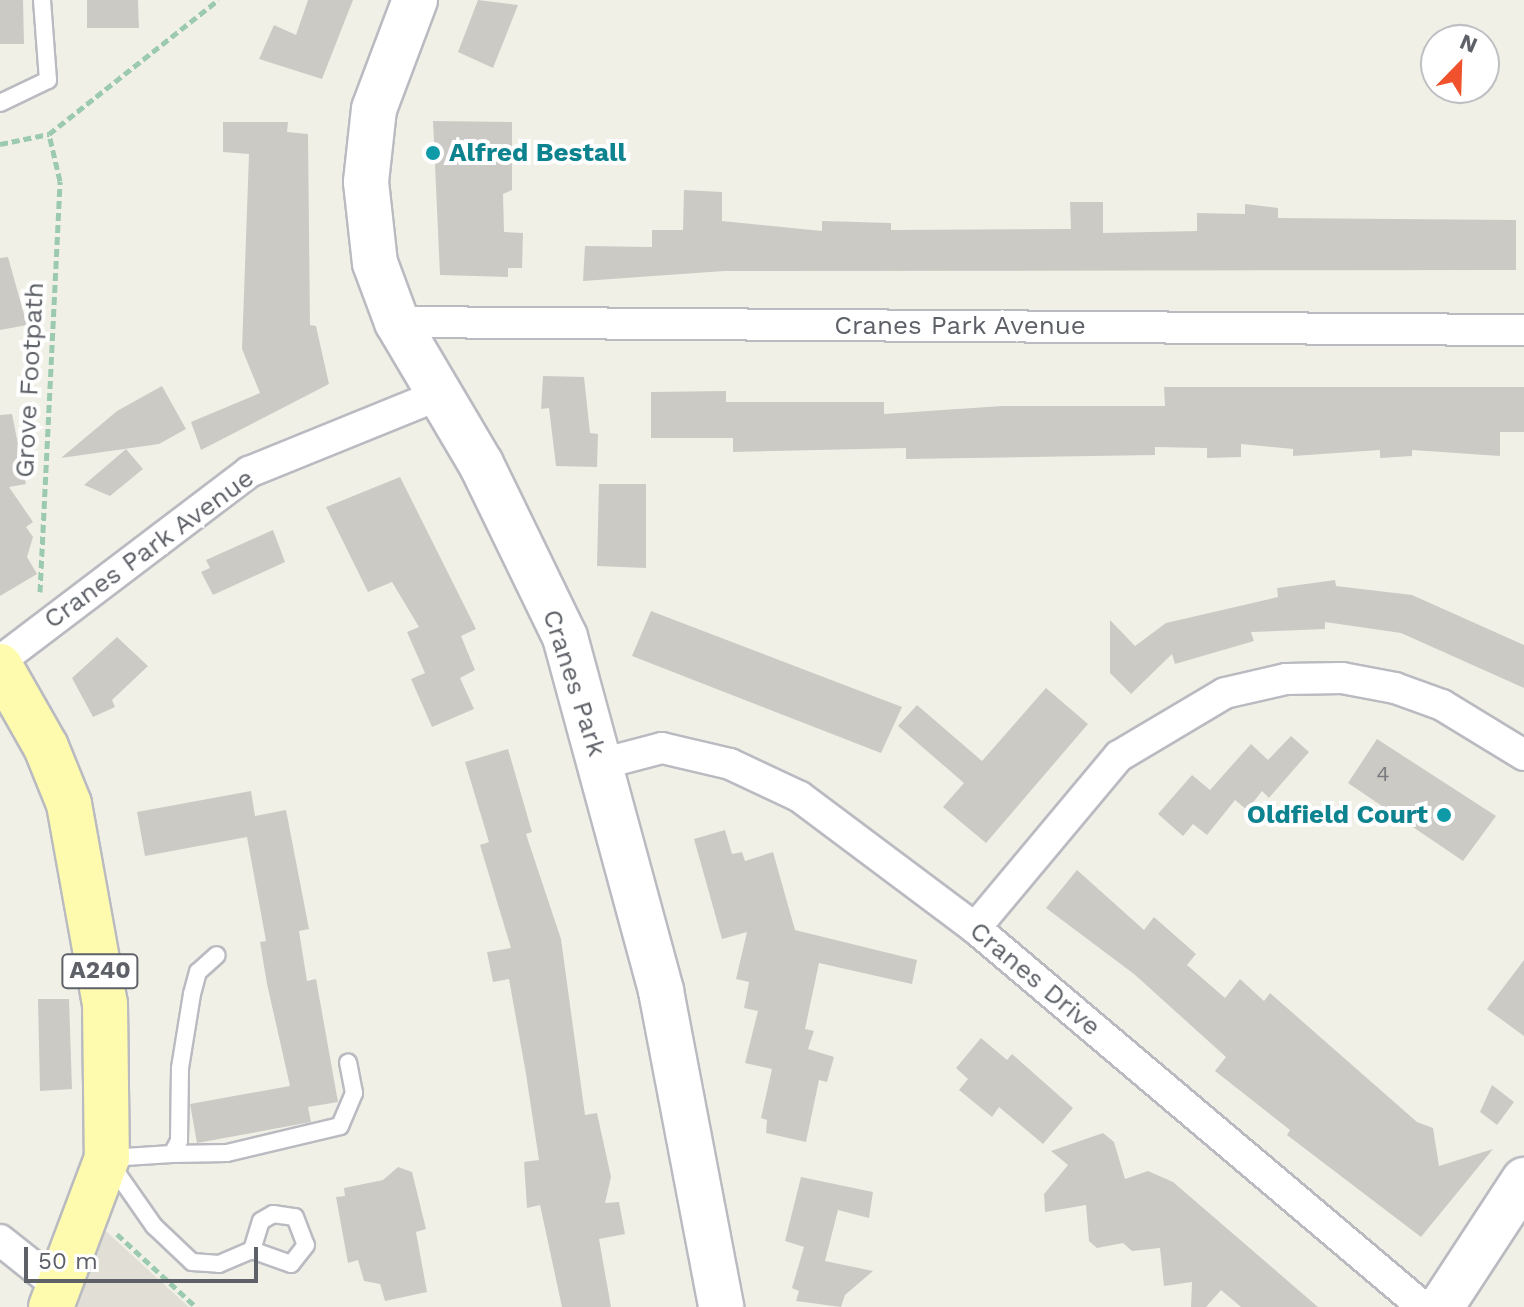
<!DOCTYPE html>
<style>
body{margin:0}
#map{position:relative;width:1524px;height:1307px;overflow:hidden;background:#f1f0e7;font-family:"Work Sans",sans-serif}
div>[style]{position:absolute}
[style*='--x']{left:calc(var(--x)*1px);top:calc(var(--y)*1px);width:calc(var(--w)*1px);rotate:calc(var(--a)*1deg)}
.education>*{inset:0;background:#e1dfd5}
.building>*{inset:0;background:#cccac4}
.path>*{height:5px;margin-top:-2.5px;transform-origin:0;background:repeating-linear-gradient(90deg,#9bcaae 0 8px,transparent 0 12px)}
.roads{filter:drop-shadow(2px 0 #b9bbc1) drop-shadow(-2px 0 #b9bbc1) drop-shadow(0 2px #b9bbc1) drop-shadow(0 -2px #b9bbc1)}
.lane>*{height:16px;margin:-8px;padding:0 8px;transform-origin:8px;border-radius:8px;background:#fff}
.street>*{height:30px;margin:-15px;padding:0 15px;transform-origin:15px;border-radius:15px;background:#fff}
.secondary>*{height:44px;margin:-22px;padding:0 22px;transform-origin:22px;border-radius:22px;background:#fff}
.primary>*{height:44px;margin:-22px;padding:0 22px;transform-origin:22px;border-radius:22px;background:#fffbae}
.dots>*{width:22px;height:22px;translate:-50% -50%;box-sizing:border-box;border:4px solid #fff;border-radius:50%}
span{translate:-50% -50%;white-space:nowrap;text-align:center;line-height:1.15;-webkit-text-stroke:8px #fff;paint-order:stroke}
.number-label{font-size:22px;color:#7a7b7f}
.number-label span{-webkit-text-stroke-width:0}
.shield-label span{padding:2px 6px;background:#fff;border:2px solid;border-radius:6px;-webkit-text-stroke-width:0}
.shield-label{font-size:24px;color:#5e6168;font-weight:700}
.culture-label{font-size:26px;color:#0d838f;font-weight:700}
.left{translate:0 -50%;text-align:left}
.right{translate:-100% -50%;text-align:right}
.street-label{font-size:26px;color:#5e6168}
.north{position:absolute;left:1420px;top:24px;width:80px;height:80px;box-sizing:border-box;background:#fff;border:2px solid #bfc0c3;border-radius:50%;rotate:23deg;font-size:22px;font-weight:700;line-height:32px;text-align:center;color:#5e6168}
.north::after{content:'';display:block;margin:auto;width:28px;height:36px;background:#f0522e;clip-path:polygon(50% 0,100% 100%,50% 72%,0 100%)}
.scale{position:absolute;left:24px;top:1247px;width:234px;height:36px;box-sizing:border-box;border:4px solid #5e6168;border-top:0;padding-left:10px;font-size:24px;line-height:28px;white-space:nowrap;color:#5e6168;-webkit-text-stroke:6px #fff;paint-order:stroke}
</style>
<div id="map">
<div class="education">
<div style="clip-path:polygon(84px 1211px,169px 1289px,189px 1307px,50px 1307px)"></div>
</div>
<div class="building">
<div style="clip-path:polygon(0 0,23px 0,24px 44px,0 44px)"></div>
<div style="clip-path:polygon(87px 0,138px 0,139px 28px,87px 28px)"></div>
<div style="clip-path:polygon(308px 0,353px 0,322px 79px,259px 59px,274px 25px,296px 35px)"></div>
<div style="clip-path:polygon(478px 0,518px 5px,493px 68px,458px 52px)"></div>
<div style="clip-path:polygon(433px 121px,512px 122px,512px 190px,503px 194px,504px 232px,523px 233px,522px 268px,508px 268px,508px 277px,440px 275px)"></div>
<div style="clip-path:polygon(223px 122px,288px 122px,287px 132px,308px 134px,310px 325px,316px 326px,329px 384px,201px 450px,191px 422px,260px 393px,242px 349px,249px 154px,223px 152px)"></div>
<div style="clip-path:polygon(684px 190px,722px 192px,722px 221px,822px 231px,822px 221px,891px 223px,891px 230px,1071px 229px,1070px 202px,1103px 202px,1103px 233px,1197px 231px,1197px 213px,1245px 214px,1245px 204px,1278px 208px,1278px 218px,1516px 220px,1516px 270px,724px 271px,583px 281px,585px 246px,652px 247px,652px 230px,683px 230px)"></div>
<div style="clip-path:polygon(8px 257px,27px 325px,0 330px,0 258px)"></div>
<div style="clip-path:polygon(543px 376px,584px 377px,590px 433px,598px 434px,597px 467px,556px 466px,549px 408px,541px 409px)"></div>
<div style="clip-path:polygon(162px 386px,186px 429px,159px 444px,61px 458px,117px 411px)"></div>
<div style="clip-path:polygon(1164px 387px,1524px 387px,1524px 432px,1500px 432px,1500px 456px,1412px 450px,1412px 456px,1380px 458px,1380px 450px,1293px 456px,1293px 449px,1241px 444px,1241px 457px,1207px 458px,1207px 448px,1155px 447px,1155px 455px,906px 459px,906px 448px,733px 452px,733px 438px,651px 438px,651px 392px,726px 391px,726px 402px,884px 402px,884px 414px,1002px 406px,1165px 406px)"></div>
<div style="clip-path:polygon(12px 414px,26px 484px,9px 487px,33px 522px,26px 527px,33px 537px,27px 557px,37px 574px,0 596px,0 415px)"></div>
<div style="clip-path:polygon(126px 449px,143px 469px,110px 496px,84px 485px)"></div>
<div style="clip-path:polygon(400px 477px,476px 629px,461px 636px,475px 670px,460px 678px,474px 709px,432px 727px,411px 679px,425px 673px,407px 632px,419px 627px,392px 582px,368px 592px,326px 507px)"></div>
<div style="clip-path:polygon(599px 484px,646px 484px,646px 568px,597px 566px)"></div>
<div style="clip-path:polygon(273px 530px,285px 562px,213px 595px,201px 572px,210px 568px,206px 560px)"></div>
<div style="clip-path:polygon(1335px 580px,1336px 586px,1412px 595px,1524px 645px,1524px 688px,1401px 633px,1325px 622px,1325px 629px,1251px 632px,1254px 641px,1175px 664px,1172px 654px,1131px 694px,1110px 673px,1110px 620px,1135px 646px,1166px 623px,1278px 597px,1277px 588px)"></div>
<div style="clip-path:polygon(651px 611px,902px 707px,881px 753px,632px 656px)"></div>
<div style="clip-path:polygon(117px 637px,148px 666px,112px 700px,115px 707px,93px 717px,72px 678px)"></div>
<div style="clip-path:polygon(1046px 688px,1088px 724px,986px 843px,943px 807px,964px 783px,898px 726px,917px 705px,982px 761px)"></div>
<div style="clip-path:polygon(1291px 736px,1309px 752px,1269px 798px,1262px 791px,1247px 810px,1235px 800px,1207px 835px,1193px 824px,1183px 836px,1158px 814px,1192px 775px,1210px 790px,1251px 744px,1268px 760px)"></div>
<div style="clip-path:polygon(1377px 739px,1496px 816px,1463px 861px,1348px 783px)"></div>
<div style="clip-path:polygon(508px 749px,532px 832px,526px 834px,561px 939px,585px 1115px,597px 1113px,611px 1177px,605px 1203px,619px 1202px,625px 1234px,599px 1239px,611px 1307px,562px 1307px,540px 1205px,527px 1208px,524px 1162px,539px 1160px,526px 1074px,509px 979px,493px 982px,487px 952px,511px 948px,480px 845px,489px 842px,465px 762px)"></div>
<div style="clip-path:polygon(251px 791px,255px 816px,286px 810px,309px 929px,299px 931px,307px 981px,316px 979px,338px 1102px,308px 1107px,311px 1122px,197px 1143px,190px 1104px,290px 1086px,267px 984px,260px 942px,266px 941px,247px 837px,145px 856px,137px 812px)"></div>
<div style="clip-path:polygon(725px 830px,732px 854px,742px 852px,745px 861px,773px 852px,795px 930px,917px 960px,912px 984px,819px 963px,805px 1029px,814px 1031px,808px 1049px,834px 1057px,827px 1082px,819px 1080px,806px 1142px,766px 1133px,767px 1120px,761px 1118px,772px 1069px,745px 1063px,758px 1011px,744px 1008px,749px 982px,736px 979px,747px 932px,722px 939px,694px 839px)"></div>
<div style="clip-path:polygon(1077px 870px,1144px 930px,1154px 917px,1196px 954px,1187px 965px,1225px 998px,1240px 979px,1264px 1001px,1270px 993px,1417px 1122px,1433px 1128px,1439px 1166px,1493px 1149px,1421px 1237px,1287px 1135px,1290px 1130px,1215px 1071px,1226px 1057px,1134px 974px,1046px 908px)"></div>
<div style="clip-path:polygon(1524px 960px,1524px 1036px,1487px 1009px)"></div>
<div style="clip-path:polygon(38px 999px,69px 999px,72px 1089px,40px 1091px)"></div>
<div style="clip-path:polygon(981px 1038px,1007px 1060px,1012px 1054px,1073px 1108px,1043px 1144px,999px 1107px,992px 1117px,959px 1090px,968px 1079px,956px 1068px)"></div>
<div style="clip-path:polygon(1492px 1085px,1514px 1102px,1497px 1125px,1480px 1112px)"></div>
<div style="clip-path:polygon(1103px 1133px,1114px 1142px,1125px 1179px,1148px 1171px,1173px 1182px,1318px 1307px,1241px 1307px,1221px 1290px,1206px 1307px,1191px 1307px,1192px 1282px,1164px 1286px,1160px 1248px,1132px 1251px,1123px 1243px,1097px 1248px,1089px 1241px,1086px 1205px,1045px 1212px,1044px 1194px,1068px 1165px,1051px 1151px)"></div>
<div style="clip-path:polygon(398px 1167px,412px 1172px,426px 1229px,416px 1232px,427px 1292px,385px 1301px,380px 1284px,364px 1281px,358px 1260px,348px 1263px,336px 1197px,345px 1196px,344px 1188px,383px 1180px)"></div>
<div style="clip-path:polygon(801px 1177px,873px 1192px,869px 1218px,838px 1210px,825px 1261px,873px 1271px,845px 1295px,841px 1307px,796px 1301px,799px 1291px,792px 1288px,804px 1247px,785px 1241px)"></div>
</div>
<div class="path">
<div style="--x:0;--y:144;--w:50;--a:-11.5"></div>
<div style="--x:40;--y:592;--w:411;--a:-87.2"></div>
<div style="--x:60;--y:181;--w:48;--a:-103.2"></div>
<div style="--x:49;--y:134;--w:216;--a:-38.4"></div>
<div style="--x:117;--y:1234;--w:108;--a:42.7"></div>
</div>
<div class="roads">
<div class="lane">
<div style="--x:0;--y:103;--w:53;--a:-25.6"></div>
<div style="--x:48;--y:80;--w:80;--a:-94.3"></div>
<div style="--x:172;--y:1154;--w:55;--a:-1"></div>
<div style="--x:227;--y:1153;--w:116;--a:-13.4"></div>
<div style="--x:340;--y:1126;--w:36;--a:-67"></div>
<div style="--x:354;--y:1093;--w:31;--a:-101"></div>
<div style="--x:109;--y:1158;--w:63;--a:-3.6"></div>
<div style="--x:172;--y:1154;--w:15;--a:-62"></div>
<div style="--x:179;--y:1141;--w:73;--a:-89.2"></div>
<div style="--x:180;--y:1068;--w:75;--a:-80.8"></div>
<div style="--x:192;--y:994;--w:23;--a:-75"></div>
<div style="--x:198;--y:972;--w:25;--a:-42"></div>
<div style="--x:110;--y:1163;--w:77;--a:55.1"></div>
<div style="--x:154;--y:1226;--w:52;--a:43.5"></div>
<div style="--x:192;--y:1262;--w:27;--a:4"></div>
<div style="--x:219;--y:1264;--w:36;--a:-23"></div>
<div style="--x:252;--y:1250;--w:30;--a:-73"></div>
<div style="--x:261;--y:1221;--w:14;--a:-30"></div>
<div style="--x:273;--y:1214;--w:22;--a:8"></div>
<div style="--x:295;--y:1217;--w:30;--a:69"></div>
<div style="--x:306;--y:1245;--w:24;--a:128"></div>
<div style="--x:291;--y:1264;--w:41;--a:-160.3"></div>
</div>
<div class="street">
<div style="--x:397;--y:322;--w:1127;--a:0.41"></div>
<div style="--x:0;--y:661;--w:313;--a:-37.2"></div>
<div style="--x:249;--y:472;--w:205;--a:-22.1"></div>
<div style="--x:601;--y:764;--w:63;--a:-14.7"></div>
<div style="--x:662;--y:748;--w:70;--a:13.2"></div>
<div style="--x:730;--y:764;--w:77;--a:25.2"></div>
<div style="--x:800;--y:797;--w:219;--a:36.8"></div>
<div style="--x:975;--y:928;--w:587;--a:40.23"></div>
<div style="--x:975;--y:928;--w:224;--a:-50.1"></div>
<div style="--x:1119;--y:756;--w:123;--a:-30.7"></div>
<div style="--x:1225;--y:693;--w:63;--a:-12.9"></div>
<div style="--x:1286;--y:679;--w:56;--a:-1"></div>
<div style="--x:1342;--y:678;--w:54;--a:10.7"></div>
<div style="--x:1395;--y:688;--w:50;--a:19.9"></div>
<div style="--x:1442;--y:705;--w:96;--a:31.4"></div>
<div style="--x:0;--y:1240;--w:75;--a:38.5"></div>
</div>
<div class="secondary">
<div style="--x:415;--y:0;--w:116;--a:110.6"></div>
<div style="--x:374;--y:109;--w:73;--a:96.3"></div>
<div style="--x:366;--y:182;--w:81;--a:83.7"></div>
<div style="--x:375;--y:263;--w:63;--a:69.6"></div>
<div style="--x:397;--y:322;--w:165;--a:59.4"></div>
<div style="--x:481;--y:464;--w:192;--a:64.1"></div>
<div style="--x:565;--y:637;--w:367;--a:74.8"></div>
<div style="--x:661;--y:991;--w:322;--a:79.2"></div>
<div style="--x:1441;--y:1307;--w:152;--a:-56.8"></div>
</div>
<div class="primary">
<div style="--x:0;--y:666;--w:93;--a:60.4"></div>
<div style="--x:46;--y:747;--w:61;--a:68"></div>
<div style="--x:69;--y:804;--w:203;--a:79.8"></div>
<div style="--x:105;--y:1004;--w:154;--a:89.3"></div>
<div style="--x:107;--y:1158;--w:159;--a:110.6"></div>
</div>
</div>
<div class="dots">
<div style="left:433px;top:153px;background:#0f9aa8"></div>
<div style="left:1444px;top:815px;background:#0f9aa8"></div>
</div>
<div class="number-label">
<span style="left:1383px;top:774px">4</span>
</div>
<div class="shield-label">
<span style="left:100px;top:971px">A240</span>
</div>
<div class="culture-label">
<span class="left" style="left:449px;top:153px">Alfred Bestall</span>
<span class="right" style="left:1428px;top:815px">Oldfield Court</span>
</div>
<div class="street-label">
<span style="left:960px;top:326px">Cranes Park Avenue</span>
<span style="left:30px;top:380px;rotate:-87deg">Grove Footpath</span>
<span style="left:149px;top:549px;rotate:-36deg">Cranes Park Avenue</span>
<span style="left:574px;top:683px;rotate:72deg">Cranes Park</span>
<span style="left:1035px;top:979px;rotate:40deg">Cranes Drive</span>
</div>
<div class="north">N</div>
<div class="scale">50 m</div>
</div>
